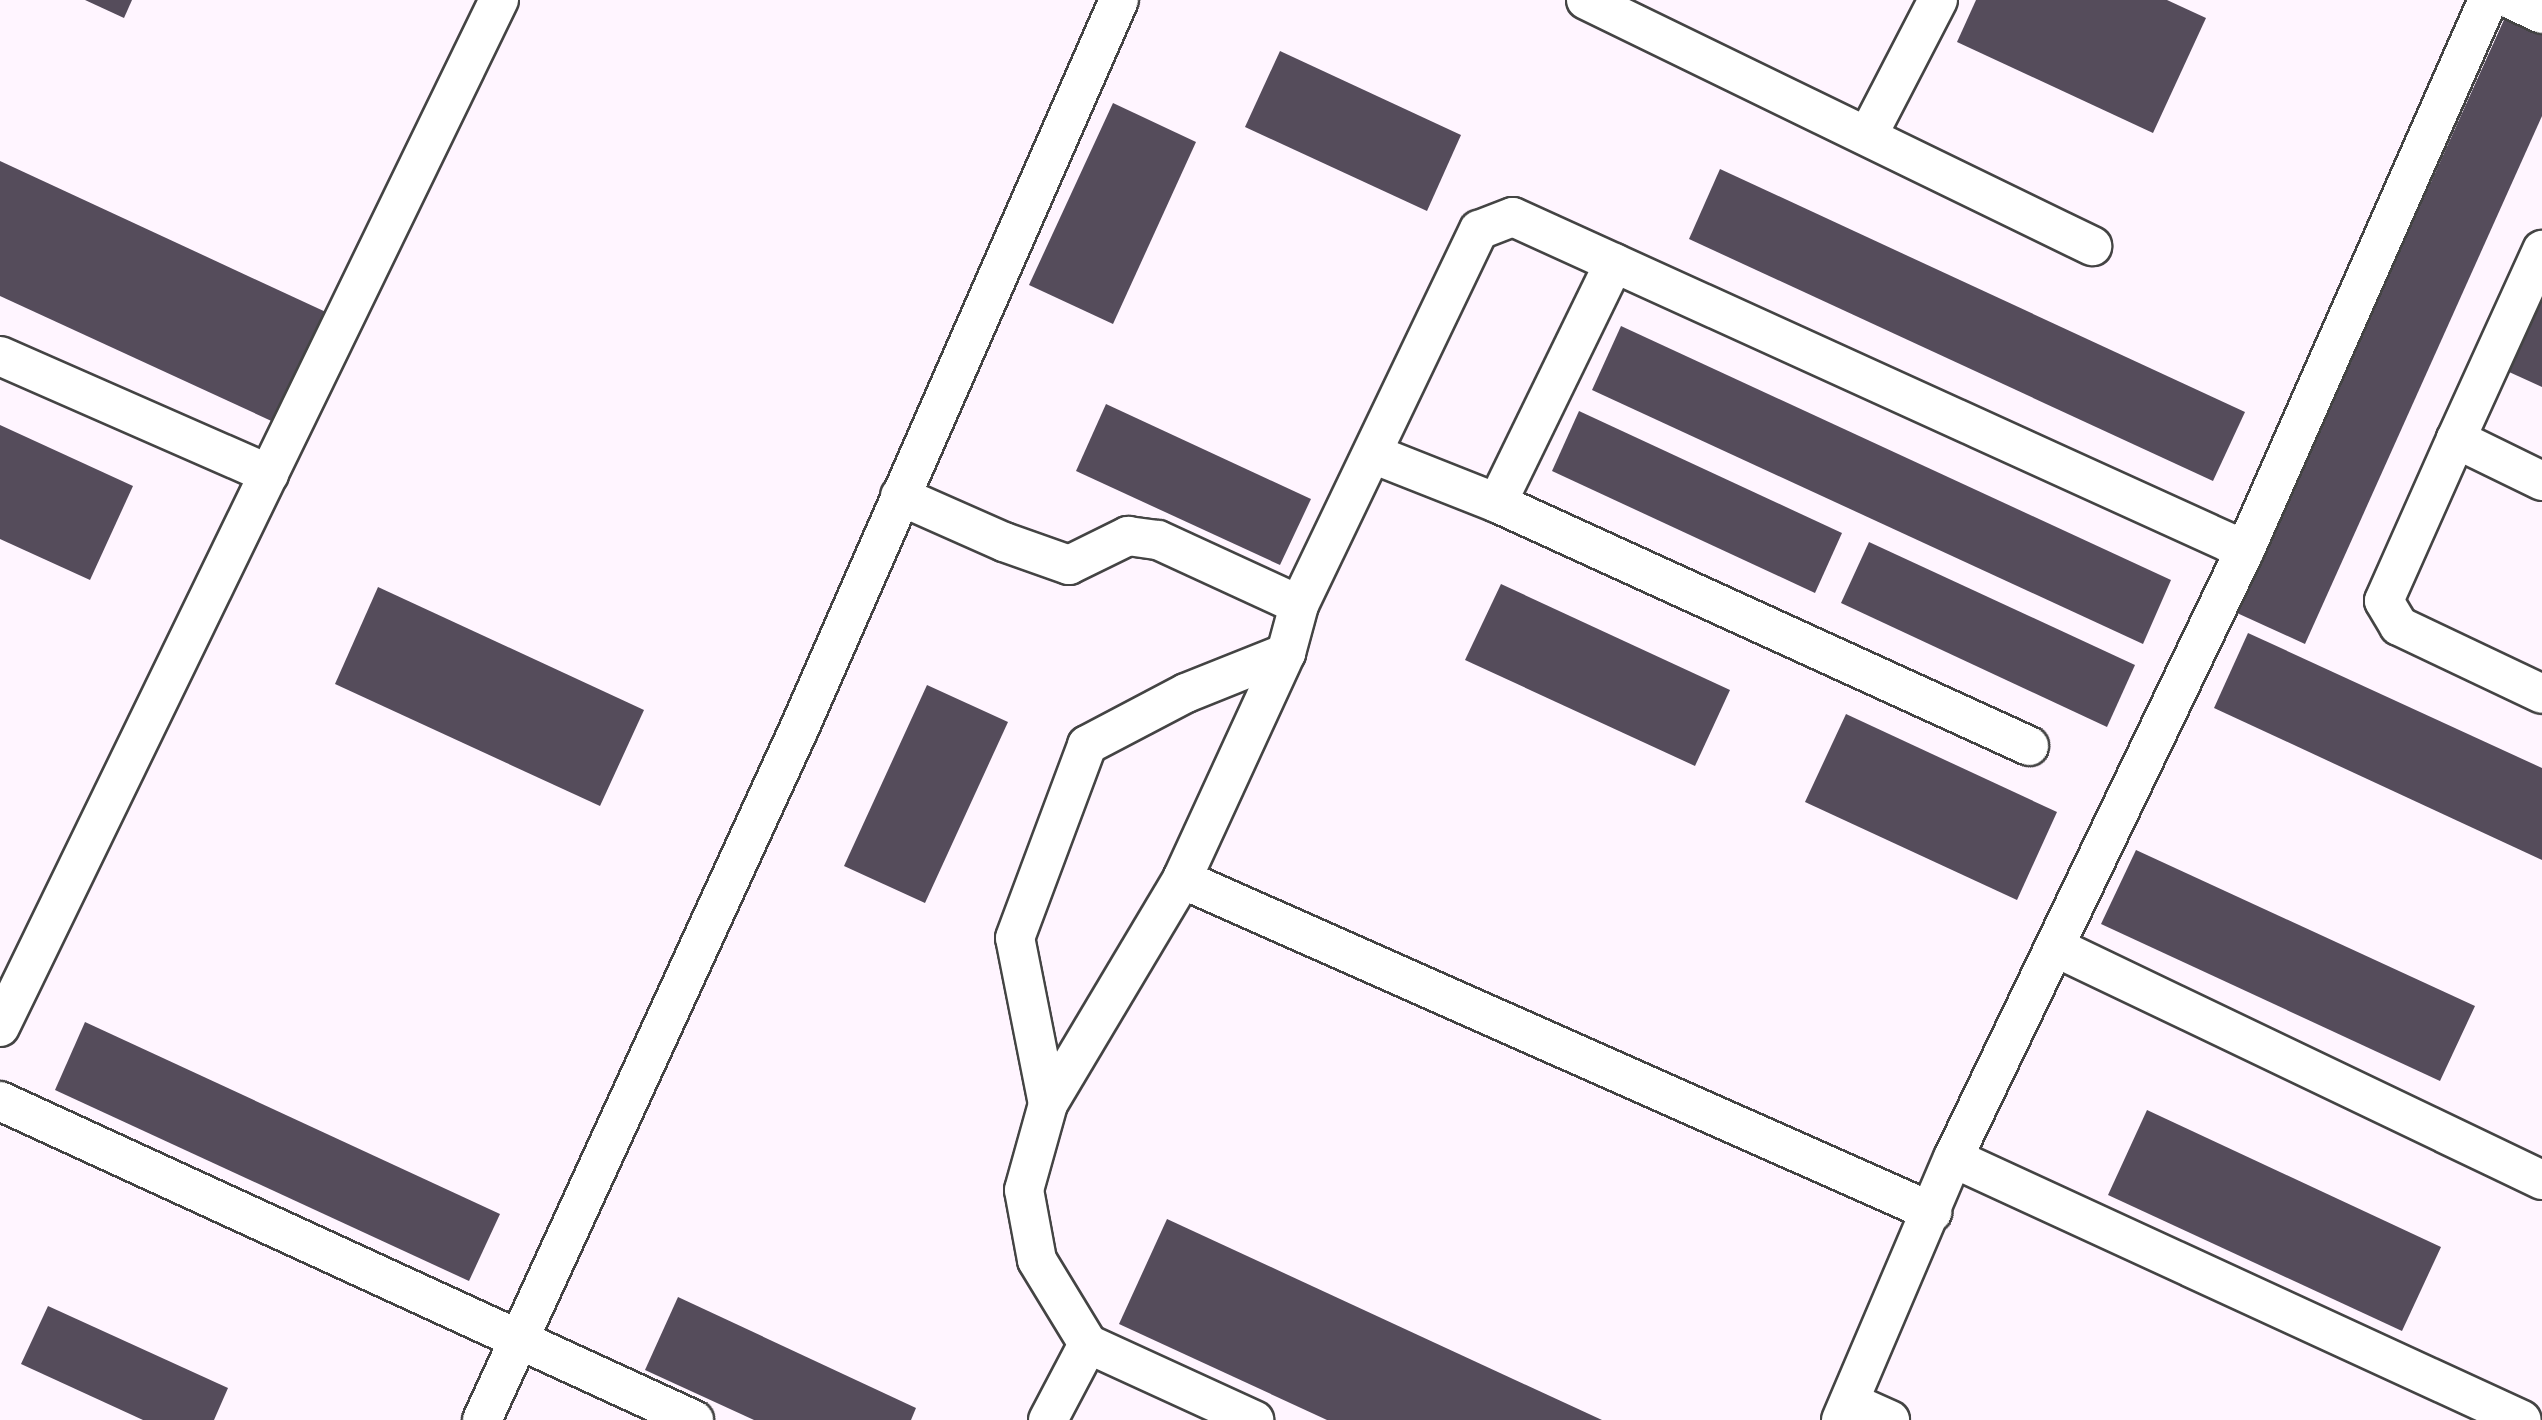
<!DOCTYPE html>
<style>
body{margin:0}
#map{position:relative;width:2542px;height:1420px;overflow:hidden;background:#fff5ff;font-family:"Source Serif 4",serif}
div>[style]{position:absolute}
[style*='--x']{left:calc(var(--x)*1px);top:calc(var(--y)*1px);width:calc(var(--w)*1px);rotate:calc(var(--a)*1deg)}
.building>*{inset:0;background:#554c5b}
.roads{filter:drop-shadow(2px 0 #444) drop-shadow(-2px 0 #444) drop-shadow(0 2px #444) drop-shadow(0 -2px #444)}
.minor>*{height:38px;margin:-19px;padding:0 19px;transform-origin:19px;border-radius:19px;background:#fff}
span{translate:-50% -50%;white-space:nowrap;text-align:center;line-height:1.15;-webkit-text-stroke:7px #fff;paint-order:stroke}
</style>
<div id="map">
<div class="building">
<div style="clip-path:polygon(85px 0,132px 0,124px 18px)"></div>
<div style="clip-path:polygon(1976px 0,2167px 0,2206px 18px,2153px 133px,1957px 42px)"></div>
<div style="clip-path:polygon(2512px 2px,2542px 16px,2542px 116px,2305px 644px,2237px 613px)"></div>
<div style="clip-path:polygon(1280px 51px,1461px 135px,1427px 211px,1245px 127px)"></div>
<div style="clip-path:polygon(1113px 103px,1196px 142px,1113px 324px,1029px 285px)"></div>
<div style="clip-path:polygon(0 161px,328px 313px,278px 424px,0 296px)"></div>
<div style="clip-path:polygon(1720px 169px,2245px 412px,2213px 481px,1689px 239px)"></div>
<div style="clip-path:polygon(2542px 295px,2542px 387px,2496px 366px)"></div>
<div style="clip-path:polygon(1621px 326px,2171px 580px,2143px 644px,1592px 390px)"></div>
<div style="clip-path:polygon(1106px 404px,1311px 499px,1280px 565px,1076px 471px)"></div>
<div style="clip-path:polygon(1579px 411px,1842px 533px,1815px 593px,1552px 471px)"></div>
<div style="clip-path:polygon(0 425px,133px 486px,90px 580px,0 539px)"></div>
<div style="clip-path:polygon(1869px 542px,2135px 665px,2107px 727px,1841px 603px)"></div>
<div style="clip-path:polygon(1501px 584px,1730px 690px,1695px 766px,1465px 660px)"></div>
<div style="clip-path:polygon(378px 587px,644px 710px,600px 806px,335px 684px)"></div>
<div style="clip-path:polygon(2248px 633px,2542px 768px,2542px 860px,2214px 708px)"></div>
<div style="clip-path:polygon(927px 685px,1008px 722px,925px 903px,844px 866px)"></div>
<div style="clip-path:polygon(1846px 714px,2057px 812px,2017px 900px,1805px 802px)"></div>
<div style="clip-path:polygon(2136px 850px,2475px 1006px,2440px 1081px,2101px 924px)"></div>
<div style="clip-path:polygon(85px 1022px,500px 1214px,469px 1281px,55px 1090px)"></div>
<div style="clip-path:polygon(2147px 1110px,2441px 1247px,2402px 1331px,2108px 1195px)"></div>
<div style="clip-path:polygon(1167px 1219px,1602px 1420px,1327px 1420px,1119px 1324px)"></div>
<div style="clip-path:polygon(678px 1297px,916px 1408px,911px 1420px,754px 1420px,645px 1370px)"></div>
<div style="clip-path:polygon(48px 1306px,228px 1388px,214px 1420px,143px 1420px,21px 1364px)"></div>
</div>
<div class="roads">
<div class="minor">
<div style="--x:1586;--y:0;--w:563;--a:25.93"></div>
<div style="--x:2512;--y:0;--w:33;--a:25"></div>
<div style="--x:1868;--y:135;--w:152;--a:-62.6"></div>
<div style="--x:0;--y:356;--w:294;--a:23.7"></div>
<div style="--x:2456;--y:439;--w:208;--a:-65.5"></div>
<div style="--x:1373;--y:454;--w:133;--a:21.6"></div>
<div style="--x:1497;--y:503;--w:267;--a:-64"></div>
<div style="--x:2542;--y:481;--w:96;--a:-154"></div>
<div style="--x:2456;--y:439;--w:177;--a:114"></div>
<div style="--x:2384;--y:601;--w:29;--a:59"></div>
<div style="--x:2399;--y:626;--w:158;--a:25.4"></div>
<div style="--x:900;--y:496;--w:114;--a:23.9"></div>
<div style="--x:1004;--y:542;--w:69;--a:19.5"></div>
<div style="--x:1069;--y:565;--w:66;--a:-26.2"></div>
<div style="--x:1128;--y:536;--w:30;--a:8"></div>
<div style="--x:1158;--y:540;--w:155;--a:24.7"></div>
<div style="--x:1497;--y:503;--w:585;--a:24.55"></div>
<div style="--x:1182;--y:879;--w:821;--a:23.94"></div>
<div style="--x:2055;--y:947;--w:540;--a:25.57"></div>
<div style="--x:0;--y:1027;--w:1142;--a:-64.09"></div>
<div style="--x:0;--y:1101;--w:764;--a:24.69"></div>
<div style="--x:1048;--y:1104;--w:169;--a:-101.2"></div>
<div style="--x:1015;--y:938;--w:206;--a:-69.5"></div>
<div style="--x:1087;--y:745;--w:112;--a:-27.7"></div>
<div style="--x:1186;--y:693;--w:108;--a:-21.8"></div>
<div style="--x:1953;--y:1158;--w:626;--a:24.72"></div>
<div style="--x:1088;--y:1344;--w:183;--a:24.6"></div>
<div style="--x:1850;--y:1402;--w:44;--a:24.2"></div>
<div style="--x:482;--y:1420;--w:760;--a:-65.36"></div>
<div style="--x:799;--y:729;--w:796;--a:-66.3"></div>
<div style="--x:1048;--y:1420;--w:86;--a:-62.2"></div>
<div style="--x:1088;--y:1344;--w:98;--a:-121.3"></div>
<div style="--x:1037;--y:1260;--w:71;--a:-100.5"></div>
<div style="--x:1024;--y:1190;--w:89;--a:-74.4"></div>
<div style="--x:1048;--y:1104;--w:262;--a:-59.2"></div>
<div style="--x:1182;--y:879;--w:249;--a:-65.3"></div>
<div style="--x:1286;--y:653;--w:50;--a:-74.8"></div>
<div style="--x:1299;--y:605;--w:416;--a:-64.4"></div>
<div style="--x:1479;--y:230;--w:36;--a:-21"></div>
<div style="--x:1513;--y:217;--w:804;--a:24.46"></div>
<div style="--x:1841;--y:1420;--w:285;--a:-66.9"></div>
<div style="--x:1953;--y:1158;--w:674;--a:-64.35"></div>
<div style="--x:2245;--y:550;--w:601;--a:-66.16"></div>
</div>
</div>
</div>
